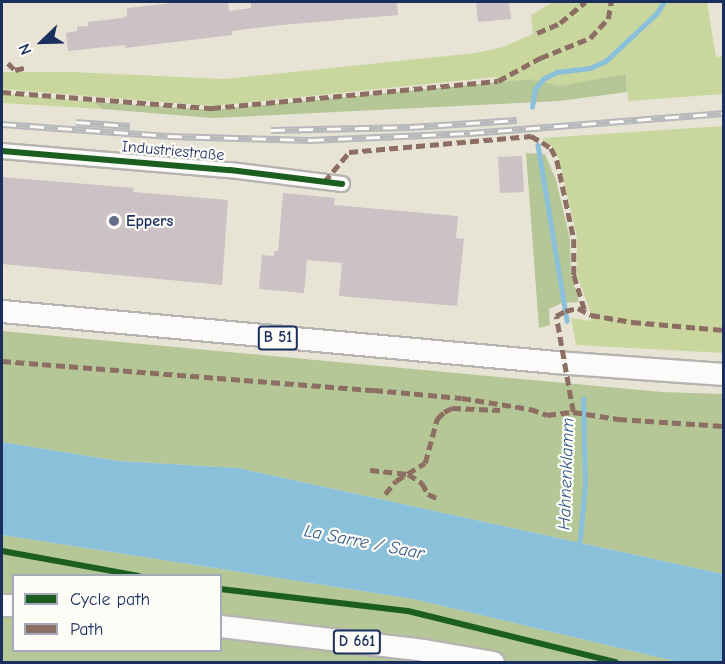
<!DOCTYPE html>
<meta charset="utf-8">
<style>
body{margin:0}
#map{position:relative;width:725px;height:664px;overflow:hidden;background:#e8e4d5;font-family:"Comic Neue",sans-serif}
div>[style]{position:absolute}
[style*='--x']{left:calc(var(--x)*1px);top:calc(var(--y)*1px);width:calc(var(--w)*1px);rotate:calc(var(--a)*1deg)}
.green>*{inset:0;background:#c9d79f}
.forest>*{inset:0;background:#b5c797}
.water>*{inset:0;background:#8ac0d9}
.stream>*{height:4.5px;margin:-2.25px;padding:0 2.25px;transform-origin:2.25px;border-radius:2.25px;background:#8ac0d9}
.building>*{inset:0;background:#ccc1c4}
.roads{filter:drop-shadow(2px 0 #b5b4b0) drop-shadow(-2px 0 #b5b4b0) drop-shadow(0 2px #b5b4b0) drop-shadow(0 -2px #b5b4b0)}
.street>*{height:14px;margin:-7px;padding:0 7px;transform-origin:7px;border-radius:7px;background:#fcfbf9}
.primary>*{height:21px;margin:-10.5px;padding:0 10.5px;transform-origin:10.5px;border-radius:10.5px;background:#fcfbf9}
.rail>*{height:7px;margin-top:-3.5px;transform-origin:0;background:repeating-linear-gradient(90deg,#fdfcf7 0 14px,#b6b8bb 0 28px);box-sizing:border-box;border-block:2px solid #b6b8bb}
.quiet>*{height:4.5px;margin-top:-2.25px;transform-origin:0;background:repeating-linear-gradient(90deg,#8d6e63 0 9px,transparent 0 13.5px)}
.cycleway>*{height:6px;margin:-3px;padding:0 3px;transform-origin:3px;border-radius:3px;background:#1b5e20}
.dots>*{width:16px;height:16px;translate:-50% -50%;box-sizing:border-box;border:3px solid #fdfcf7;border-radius:50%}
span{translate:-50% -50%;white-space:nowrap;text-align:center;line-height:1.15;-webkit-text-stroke:4.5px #fdfcf7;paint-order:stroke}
.shield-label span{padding:2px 4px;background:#fdfcf7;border:2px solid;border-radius:4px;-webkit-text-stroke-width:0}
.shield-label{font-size:15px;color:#1b2f5e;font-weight:700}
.street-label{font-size:16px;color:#1b2f5e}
.poi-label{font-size:16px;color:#1b2f5e;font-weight:700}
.left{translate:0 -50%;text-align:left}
.water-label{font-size:18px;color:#345c8a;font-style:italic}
.frame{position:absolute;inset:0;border:3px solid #1b2f5e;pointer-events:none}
.legend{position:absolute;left:12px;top:574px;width:210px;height:78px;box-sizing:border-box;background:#fdfcf7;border:2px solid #a3aaba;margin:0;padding:8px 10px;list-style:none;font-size:18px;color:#1b2f5e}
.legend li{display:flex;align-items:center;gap:12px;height:30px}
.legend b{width:30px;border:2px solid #a3aaba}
.north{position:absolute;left:12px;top:12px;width:60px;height:60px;-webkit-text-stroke:4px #fdfcf7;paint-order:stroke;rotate:247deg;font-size:16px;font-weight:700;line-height:24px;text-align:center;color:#1b2f5e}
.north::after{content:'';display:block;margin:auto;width:21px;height:27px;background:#1b2f5e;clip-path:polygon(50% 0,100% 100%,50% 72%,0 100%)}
</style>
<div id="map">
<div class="green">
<div style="clip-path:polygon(553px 2px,707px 2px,716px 57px,724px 56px,723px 94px,628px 101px,626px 74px,559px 87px,530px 79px,498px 83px,496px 77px,212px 106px,2px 89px,2px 72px,72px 72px,224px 79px,476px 53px,503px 47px,533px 34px,531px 15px)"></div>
<div style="clip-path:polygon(2px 94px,94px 102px,102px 109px,2px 103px)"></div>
<div style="clip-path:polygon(723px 126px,723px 353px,576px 345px,571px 318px,591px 321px,590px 311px,577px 275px,577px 238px,559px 159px,553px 147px,542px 138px)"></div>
</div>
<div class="forest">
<div style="clip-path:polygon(626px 74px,627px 92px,559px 101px,213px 118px,102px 109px,94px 102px,212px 110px,530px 79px,559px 86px)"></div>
<div style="clip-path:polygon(526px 153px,545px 154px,556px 180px,570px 239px,571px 275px,579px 302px,562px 303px,549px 309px,550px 325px,539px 328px)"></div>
<div style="clip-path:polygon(2px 331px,662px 392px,723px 394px,723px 574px,238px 468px,119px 461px,2px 442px)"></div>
<div style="clip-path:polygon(evenodd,2px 535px,413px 599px,678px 662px,2px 662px,2px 535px,14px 576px,220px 576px,220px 650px,14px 650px,14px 576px)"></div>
</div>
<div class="water">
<div style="clip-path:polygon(2px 442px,119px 461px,238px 468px,723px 574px,723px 662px,678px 662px,413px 599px,2px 535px)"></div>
</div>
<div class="stream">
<div style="--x:532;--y:107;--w:18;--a:-81"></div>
<div style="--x:535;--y:89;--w:13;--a:-51"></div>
<div style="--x:543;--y:79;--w:16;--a:-27"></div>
<div style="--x:557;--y:72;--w:33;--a:-7"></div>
<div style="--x:590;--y:68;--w:17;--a:-24"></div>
<div style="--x:606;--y:61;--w:70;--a:-43.3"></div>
<div style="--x:657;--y:13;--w:13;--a:-58"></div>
<div style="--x:538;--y:145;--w:178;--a:80.6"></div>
<div style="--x:579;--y:549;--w:65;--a:-84.7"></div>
<div style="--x:585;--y:484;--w:85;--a:-91.3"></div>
</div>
<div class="building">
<div style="clip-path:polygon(181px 2px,228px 2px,229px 11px,251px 8px,251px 2px,397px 2px,398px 15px,282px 25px,232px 31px,232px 35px,125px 48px,125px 45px,68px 51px,66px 33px,77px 31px,77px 27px,88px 26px,88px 22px,122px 18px,127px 16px,127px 8px)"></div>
<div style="clip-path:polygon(476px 2px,509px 2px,511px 19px,478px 22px)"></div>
<div style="clip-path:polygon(522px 156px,524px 192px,500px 193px,498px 157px)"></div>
<div style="clip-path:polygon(2px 177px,134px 188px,133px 192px,228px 200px,222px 285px,2px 264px)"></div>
<div style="clip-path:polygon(283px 193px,335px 198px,334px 205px,458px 216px,456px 238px,464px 239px,457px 306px,339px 296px,342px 263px,307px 260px,304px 293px,259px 289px,262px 255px,274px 256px,274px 251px,278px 251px)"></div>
</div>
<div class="roads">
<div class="street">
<div style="--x:2;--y:151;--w:229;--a:4.8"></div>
<div style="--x:230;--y:170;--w:113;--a:7.1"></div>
</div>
<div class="primary">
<div style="--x:2;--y:311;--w:555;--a:5.27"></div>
<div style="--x:555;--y:362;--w:169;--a:4.1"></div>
<div style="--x:2;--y:605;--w:12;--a:0"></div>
<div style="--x:220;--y:626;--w:205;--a:6.7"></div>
<div style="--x:424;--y:650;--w:70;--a:9.9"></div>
</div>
</div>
<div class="rail">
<div style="--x:76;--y:122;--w:54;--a:4.2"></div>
<div style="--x:2;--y:124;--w:166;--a:4.1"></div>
<div style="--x:168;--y:136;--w:142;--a:1.6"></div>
<div style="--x:310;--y:140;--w:160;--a:-2.5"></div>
<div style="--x:470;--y:133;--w:255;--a:-4.5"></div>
<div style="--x:271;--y:130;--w:139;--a:-1.2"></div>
<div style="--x:410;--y:127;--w:107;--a:-3.7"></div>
</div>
<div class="quiet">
<div style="--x:537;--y:33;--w:25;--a:-23"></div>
<div style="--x:560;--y:23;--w:33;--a:-40"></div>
<div style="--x:8;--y:63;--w:10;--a:45"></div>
<div style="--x:15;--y:70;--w:12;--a:-14"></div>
<div style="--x:2;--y:92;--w:211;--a:4.4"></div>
<div style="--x:212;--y:108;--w:287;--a:-5.4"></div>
<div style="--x:498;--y:81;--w:48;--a:-28.7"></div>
<div style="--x:540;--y:58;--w:54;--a:-21.8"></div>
<div style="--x:590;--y:38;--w:26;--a:-47"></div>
<div style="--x:608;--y:19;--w:17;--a:-80"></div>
<div style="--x:324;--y:182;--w:39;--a:-50"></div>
<div style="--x:349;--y:152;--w:183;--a:-5"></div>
<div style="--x:531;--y:136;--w:13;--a:29"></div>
<div style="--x:542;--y:142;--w:11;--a:34"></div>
<div style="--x:551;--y:148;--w:13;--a:63"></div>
<div style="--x:557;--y:160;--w:81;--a:77.9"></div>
<div style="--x:574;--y:239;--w:36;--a:90"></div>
<div style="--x:574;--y:275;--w:37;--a:73"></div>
<div style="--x:2;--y:361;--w:373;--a:4.5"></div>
<div style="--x:374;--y:390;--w:88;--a:5.2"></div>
<div style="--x:462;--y:398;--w:69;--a:9.2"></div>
<div style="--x:530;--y:409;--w:18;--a:19"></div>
<div style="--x:547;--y:415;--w:26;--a:-7"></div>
<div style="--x:573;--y:412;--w:46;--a:8.8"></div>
<div style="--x:618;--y:419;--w:106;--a:3.8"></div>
<div style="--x:573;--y:412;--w:97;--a:-100"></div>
<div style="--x:556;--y:316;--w:10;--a:-29"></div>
<div style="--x:565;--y:311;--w:13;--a:-13"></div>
<div style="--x:578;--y:308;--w:15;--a:28"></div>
<div style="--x:591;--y:315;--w:42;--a:9.7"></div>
<div style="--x:632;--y:322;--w:92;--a:5"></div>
<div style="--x:370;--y:470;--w:38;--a:6"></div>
<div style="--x:408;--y:474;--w:17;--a:33"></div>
<div style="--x:422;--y:483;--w:13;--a:61"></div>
<div style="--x:428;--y:494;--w:12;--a:24"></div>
<div style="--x:385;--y:494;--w:17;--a:-50"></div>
<div style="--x:396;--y:481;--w:34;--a:-32"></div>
<div style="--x:425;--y:463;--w:46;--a:-74.7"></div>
<div style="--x:437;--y:419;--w:10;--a:-45"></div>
<div style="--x:444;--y:412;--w:9;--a:-27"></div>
<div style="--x:452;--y:408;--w:48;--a:2.4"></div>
</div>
<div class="cycleway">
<div style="--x:2;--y:151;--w:229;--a:4.8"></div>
<div style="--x:230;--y:170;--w:113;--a:7.1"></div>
<div style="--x:2;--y:551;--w:139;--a:10.3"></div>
<div style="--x:220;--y:589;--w:189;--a:6.7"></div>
<div style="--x:408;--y:611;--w:214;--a:13.8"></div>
</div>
<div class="dots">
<div style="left:114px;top:221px;background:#636e88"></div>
</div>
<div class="shield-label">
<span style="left:278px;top:338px">B 51</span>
<span style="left:357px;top:642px">D 661</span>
</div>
<div class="street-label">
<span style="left:173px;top:151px;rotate:5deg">Industriestraße</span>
</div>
<div class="poi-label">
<span class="left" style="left:126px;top:221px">Eppers</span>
</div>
<div class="water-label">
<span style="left:567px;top:474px;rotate:-88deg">Hahnenklamm</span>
<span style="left:364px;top:543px;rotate:11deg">La Sarre / Saar</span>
</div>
<div class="frame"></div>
<ul class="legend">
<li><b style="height:8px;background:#1b5e20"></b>Cycle path</li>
<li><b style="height:8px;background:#8d6e63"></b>Path</li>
</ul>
<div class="north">N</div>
</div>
